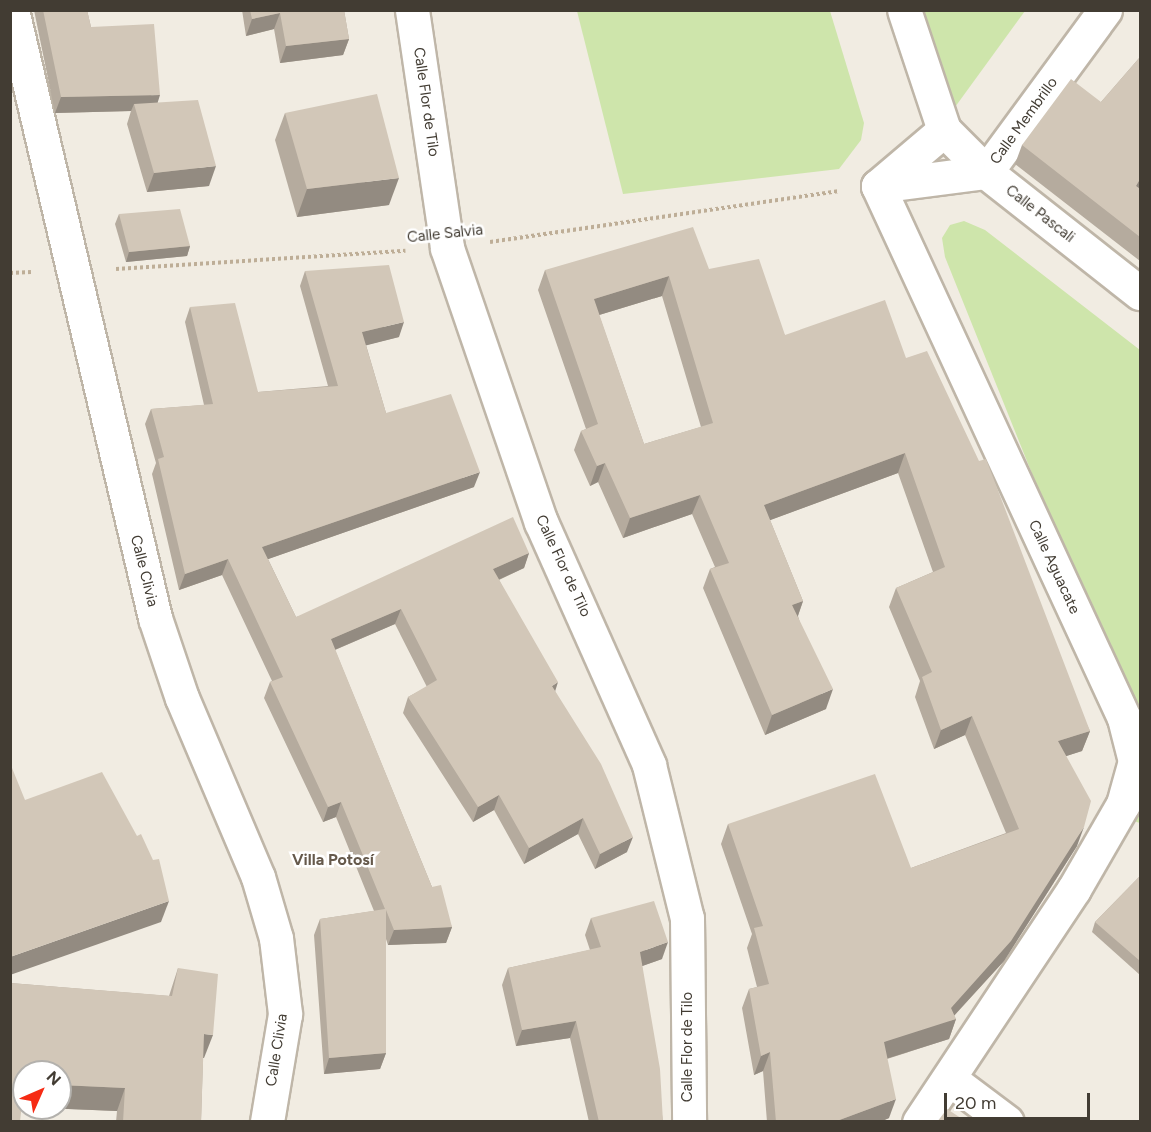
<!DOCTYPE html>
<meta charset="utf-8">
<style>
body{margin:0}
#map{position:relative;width:1151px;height:1132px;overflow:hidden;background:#f1ece2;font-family:Figtree,sans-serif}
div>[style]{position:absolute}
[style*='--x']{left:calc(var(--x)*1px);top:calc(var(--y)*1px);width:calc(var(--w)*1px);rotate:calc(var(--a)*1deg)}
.green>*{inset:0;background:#cee5ab}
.path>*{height:4px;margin-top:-2px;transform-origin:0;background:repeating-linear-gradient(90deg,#beae97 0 3px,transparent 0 6px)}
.roads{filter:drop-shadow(2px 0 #bfb6a8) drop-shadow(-2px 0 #bfb6a8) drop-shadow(0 2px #bfb6a8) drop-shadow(0 -2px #bfb6a8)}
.minor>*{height:33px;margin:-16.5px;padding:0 16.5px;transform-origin:16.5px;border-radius:16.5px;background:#fff}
.wall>*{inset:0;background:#b5ab9e}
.shaded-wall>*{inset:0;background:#938b81}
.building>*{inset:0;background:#d2c7b8}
span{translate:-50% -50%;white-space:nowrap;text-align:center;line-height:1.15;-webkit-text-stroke:5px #fff;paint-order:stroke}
.street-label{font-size:15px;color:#423c33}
.neighbourhood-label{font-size:16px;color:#65594b;font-weight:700}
.frame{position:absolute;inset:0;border:12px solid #423c33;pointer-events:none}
.north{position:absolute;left:12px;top:1060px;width:60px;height:60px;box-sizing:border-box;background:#fff;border:2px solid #b3b1ad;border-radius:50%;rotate:45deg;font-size:16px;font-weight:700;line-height:24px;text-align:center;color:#423c33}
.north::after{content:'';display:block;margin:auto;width:21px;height:27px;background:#f62b14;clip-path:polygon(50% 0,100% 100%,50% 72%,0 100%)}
.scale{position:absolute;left:944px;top:1093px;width:146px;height:27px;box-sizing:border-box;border:3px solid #423c33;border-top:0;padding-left:8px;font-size:18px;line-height:21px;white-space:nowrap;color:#423c33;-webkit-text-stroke:4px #fff;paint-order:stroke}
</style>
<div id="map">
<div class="green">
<div style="clip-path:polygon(577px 11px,830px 11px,864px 123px,861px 140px,839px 169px,623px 194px)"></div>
<div style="clip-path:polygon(887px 11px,1025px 11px,950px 114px,923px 102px)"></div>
<div style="clip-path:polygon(964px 221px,985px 230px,1140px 350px,1140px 823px,1130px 820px,1098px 638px,945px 257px,942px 238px,950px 225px)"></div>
</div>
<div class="path">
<div style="--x:490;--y:242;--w:353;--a:-8.3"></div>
<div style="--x:116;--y:269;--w:290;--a:-3.6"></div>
<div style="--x:10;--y:273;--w:21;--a:-3"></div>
</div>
<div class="roads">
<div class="minor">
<div style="--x:12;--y:10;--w:625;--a:76.76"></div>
<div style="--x:155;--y:618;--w:84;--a:71.4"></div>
<div style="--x:182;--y:698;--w:194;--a:67"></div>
<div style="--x:258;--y:877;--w:64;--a:73.6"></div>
<div style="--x:276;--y:938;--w:77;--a:83.2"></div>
<div style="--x:285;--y:1014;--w:109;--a:99.5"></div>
<div style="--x:412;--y:10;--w:241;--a:81.6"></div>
<div style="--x:447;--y:248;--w:290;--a:71.1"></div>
<div style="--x:541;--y:522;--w:266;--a:66"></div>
<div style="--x:649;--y:765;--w:158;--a:76.1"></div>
<div style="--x:687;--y:918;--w:204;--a:89.4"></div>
<div style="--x:944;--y:130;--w:59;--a:45"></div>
<div style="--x:986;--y:172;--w:196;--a:38.2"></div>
<div style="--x:878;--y:186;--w:586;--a:65.18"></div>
<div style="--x:1124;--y:718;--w:44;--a:75.7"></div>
<div style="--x:1135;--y:761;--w:45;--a:105.6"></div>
<div style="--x:1123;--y:804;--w:98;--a:120"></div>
<div style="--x:1074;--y:889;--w:280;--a:123.6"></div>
<div style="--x:878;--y:186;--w:109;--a:-7.4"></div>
<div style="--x:986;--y:172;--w:201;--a:-53.7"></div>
<div style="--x:878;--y:186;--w:87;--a:-40.3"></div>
<div style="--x:944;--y:130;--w:126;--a:-108.4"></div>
<div style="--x:951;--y:1080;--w:70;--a:36.9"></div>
</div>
</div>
<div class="wall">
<div style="clip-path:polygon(34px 10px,87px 10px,91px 27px,158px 103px,209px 186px,147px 192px,127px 124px,131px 111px,55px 113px)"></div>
<div style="clip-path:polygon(242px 10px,344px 10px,349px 39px,343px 55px,280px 63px,274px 29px,246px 36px)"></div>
<div style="clip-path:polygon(1140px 57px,1140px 261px,1015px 164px,1022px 145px,1101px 102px)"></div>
<div style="clip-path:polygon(285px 113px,389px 205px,297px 217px,275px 140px)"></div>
<div style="clip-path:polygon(119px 214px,190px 246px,187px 256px,126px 262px,115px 224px)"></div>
<div style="clip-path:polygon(evenodd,709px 269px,785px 335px,906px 358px,1090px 731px,1082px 751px,1066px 756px,1077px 846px,1004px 961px,954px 1016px,956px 1019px,949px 1039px,887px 1059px,889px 1118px,880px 1122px,767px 1122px,763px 1071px,754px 1075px,742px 1008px,749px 989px,757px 987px,747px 948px,752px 934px,721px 844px,728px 824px,911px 868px,1006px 833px,965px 735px,934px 749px,915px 697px,920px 681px,889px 607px,896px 588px,933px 572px,898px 473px,770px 520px,803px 601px,798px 616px,826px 709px,765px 735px,703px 588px,710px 569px,715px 567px,692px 514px,623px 538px,598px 482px,590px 486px,574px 450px,581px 431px,586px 429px,538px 290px,545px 270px,709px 269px,662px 296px,701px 427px,644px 444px,599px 315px,662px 296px)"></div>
<div style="clip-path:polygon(305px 271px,399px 337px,366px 345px,386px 413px,474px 487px,268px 559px,296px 617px,529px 553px,524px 568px,499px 580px,555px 691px,627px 852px,595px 869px,578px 834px,524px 864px,494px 810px,473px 822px,403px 713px,408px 697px,427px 687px,395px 624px,335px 650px,432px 887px,452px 927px,446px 943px,388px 945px,386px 939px,386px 1053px,380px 1069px,324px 1074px,314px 935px,320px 919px,374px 911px,336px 817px,323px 822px,264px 698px,270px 682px,272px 681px,222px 575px,179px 590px,152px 474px,156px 463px,145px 424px,151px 409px,204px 405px,185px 322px,190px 307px,258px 392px,328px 386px,300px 286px)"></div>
<div style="clip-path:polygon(1140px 876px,1140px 975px,1092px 932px,1095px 922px)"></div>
<div style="clip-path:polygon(591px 918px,662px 959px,642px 966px,663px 1122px,589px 1122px,570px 1038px,516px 1046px,502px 985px,508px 968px,590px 950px,585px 935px)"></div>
<div style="clip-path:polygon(178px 968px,204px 1058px,203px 1058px,201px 1122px,116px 1122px,117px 1111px,44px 1108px,60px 1108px,24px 1072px,24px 1107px,21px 1107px,10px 983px,169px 996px)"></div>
</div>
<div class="shaded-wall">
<div style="clip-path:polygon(280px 13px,274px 29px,246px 36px,252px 19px)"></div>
<div style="clip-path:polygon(349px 39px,343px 55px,280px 63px,286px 46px)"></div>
<div style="clip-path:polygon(160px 95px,155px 111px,134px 104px,131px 111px,55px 113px,61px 97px)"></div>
<div style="clip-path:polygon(216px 166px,209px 186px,147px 192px,154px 173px)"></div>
<div style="clip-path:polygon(399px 178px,389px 205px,297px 217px,307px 189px)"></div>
<div style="clip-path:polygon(1140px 179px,1140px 189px,1136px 186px)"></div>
<div style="clip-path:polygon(190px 246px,187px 256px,126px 262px,129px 252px)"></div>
<div style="clip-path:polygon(669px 276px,662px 296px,586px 319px,594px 299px)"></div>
<div style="clip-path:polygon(404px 322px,399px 337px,356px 348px,362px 332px)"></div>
<div style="clip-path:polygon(905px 453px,898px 473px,757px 525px,764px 505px)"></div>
<div style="clip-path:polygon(605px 463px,598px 482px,590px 486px,597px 466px)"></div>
<div style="clip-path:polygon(480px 472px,474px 487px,257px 563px,262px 547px)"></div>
<div style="clip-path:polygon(700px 495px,692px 514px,623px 538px,630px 518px)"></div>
<div style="clip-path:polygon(529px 553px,524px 568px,487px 585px,493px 569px)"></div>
<div style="clip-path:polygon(228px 559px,222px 575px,179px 590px,185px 574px)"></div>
<div style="clip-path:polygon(803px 601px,796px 621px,792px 605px)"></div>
<div style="clip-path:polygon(401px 609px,395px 624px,325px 654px,331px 639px)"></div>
<div style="clip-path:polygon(558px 682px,553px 698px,552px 686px)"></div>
<div style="clip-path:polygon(833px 689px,826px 709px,765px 735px,772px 715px)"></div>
<div style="clip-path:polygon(972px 716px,965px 735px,934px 749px,941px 730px)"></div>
<div style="clip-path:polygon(1090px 731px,1082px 751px,1051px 761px,1058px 741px)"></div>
<div style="clip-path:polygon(499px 795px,494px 810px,473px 822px,478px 807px)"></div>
<div style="clip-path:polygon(341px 802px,336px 817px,323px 822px,328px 807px)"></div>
<div style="clip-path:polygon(583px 818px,578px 834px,524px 864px,529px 848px)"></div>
<div style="clip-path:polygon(1084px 827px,1077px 846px,1004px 961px,949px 1021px,956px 1019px,949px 1039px,876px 1062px,884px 1042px,951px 1008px)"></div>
<div style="clip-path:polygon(633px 837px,627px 852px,595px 869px,600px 854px)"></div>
<div style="clip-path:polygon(169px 901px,161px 922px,10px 975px,10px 957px)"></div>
<div style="clip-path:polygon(452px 927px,446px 943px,388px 945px,394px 930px)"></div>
<div style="clip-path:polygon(668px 942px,662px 959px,634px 969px,640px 952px)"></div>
<div style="clip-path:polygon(576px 1021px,570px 1038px,516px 1046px,522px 1030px)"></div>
<div style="clip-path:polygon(204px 1034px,213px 1035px,204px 1058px,196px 1057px)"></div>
<div style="clip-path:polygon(770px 1052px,763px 1071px,754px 1075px,761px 1056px)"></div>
<div style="clip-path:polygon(386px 1053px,380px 1069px,324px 1074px,329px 1058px)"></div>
<div style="clip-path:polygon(23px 1084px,24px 1107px,15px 1107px)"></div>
<div style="clip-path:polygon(60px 1085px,125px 1088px,117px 1111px,44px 1108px,60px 1108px)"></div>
<div style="clip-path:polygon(896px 1099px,889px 1118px,880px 1122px,834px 1122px)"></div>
</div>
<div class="building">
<div style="clip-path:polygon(43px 10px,87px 10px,91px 27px,154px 24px,160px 95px,61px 97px)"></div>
<div style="clip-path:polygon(250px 10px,344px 10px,349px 39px,286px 46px,280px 13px,252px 19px)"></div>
<div style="clip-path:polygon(1140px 57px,1140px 179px,1136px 186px,1140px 189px,1140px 237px,1022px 145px,1071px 79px,1101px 102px)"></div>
<div style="clip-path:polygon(377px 94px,399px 178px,307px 189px,285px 113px)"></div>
<div style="clip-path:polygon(198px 100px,216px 166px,154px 173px,134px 104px)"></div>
<div style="clip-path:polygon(180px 209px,190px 246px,129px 252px,119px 214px)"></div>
<div style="clip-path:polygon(evenodd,693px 227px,709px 269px,759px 259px,785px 335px,885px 300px,906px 358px,927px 351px,979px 461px,986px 459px,1090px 731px,1058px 741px,1091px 801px,1084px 827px,1011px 941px,951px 1008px,956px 1019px,884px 1042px,896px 1099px,834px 1122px,776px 1122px,770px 1052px,761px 1056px,749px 989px,769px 984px,754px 928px,763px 926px,728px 824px,875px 774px,911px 868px,1019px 829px,972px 716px,941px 730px,922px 677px,932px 672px,896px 588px,945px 567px,905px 453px,764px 505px,803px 601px,792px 605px,833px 689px,772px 715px,710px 569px,729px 563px,700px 495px,630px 518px,605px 463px,597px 466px,581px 431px,598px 424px,545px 270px,693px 227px,669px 276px,713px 423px,644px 444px,594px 299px,669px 276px)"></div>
<div style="clip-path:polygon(389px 265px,404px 322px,362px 332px,386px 413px,451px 394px,480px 472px,262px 547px,296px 617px,513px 517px,529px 553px,493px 569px,558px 682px,552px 686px,601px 764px,633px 837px,600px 854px,583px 818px,529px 848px,499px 795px,478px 807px,408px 697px,437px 680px,401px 609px,331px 639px,432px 887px,441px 885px,452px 927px,394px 930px,386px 910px,386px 1053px,329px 1058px,320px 919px,385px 909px,341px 802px,328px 807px,270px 682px,283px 677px,228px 559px,185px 574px,158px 459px,164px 457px,151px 409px,213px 404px,190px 307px,235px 303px,258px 392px,338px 386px,305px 271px)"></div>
<div style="clip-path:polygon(10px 763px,25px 800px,102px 772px,137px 836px,141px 834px,153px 860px,159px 859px,169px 901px,10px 957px)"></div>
<div style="clip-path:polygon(1140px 876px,1140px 961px,1095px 922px)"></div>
<div style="clip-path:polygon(654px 901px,668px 942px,640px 952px,660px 1069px,663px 1122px,599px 1122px,576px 1021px,522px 1030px,508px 968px,601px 947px,591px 918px)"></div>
<div style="clip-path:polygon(178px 968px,218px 974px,213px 1035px,204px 1034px,201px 1122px,123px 1122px,125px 1088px,60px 1085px,60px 1072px,24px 1072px,24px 1084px,20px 1122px,10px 1122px,10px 983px,172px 996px)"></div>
<div style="clip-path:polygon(947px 1109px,967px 1122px,937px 1122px)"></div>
</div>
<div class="street-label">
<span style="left:426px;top:102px;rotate:82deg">Calle Flor de Tilo</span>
<span style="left:1024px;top:121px;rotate:-54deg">Calle Membrillo</span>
<span style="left:1040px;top:214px;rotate:38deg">Calle Pascali</span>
<span style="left:445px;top:234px;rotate:-6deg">Calle Salvia</span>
<span style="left:563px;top:566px;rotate:65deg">Calle Flor de Tilo</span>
<span style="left:1054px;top:567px;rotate:65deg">Calle Aguacate</span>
<span style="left:144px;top:571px;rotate:76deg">Calle Clivia</span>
<span style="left:688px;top:1047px;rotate:-90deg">Calle Flor de Tilo</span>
<span style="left:277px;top:1050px;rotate:-81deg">Calle Clivia</span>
</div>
<div class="neighbourhood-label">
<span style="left:333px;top:860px">Villa Potosí</span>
</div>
<div class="frame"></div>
<div class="north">N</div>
<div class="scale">20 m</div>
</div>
